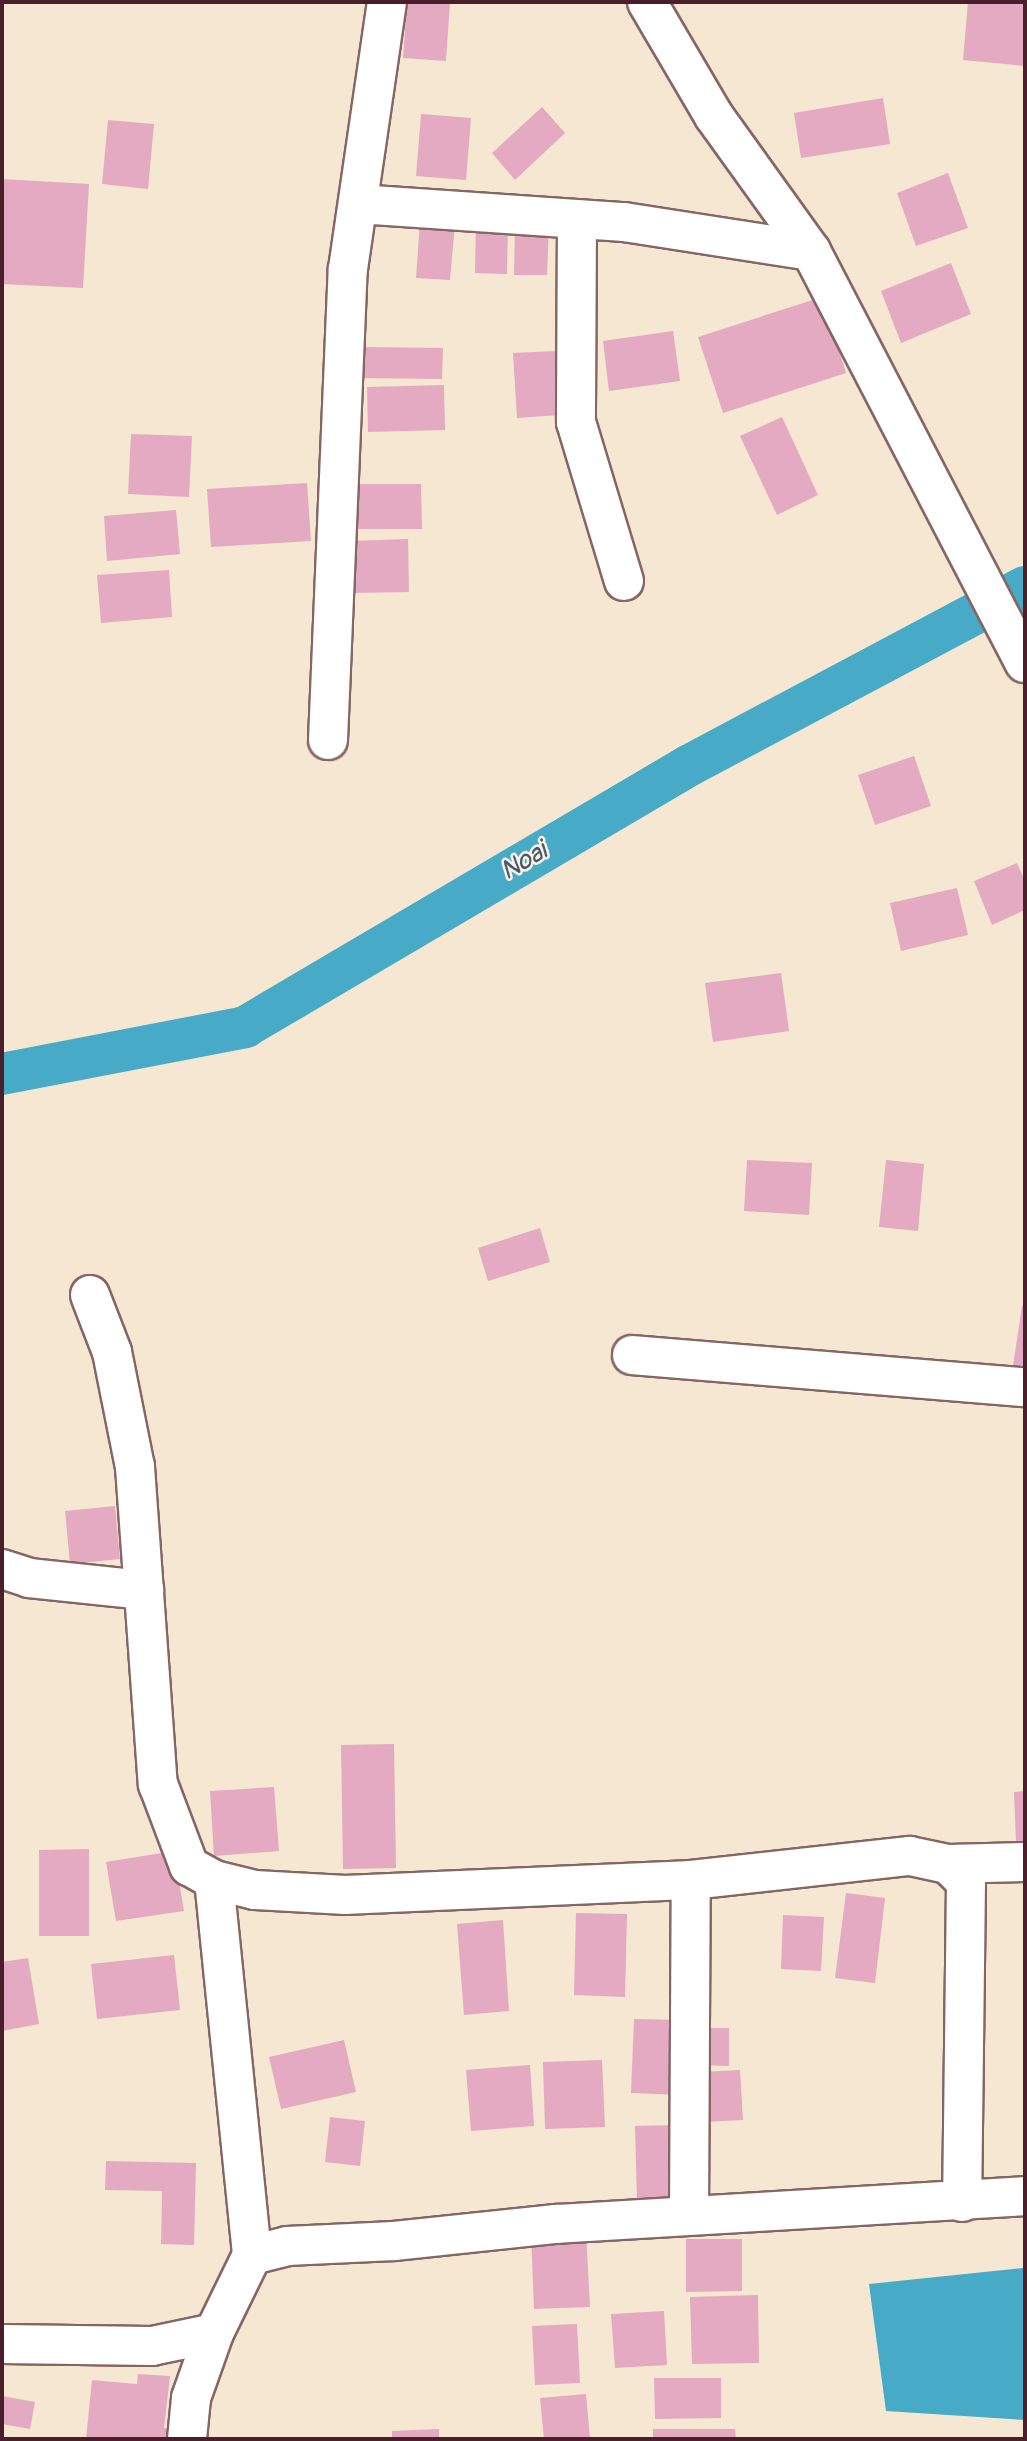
<!DOCTYPE html>
<style>
body{margin:0}
#map{position:relative;width:1027px;height:2441px;overflow:hidden;background:#f5e7d1;font-family:Pangolin,sans-serif}
div>[style]{position:absolute}
[style*='--x']{left:calc(var(--x)*1px);top:calc(var(--y)*1px);width:calc(var(--w)*1px);rotate:calc(var(--a)*1deg)}
.water>*{inset:0;background:#47aac6}
.canal>*{height:42px;margin:-21px;padding:0 21px;transform-origin:21px;border-radius:21px;background:#47aac6}
.building>*{inset:0;background:#e4aac1}
.roads{filter:drop-shadow(2px 0 #866565) drop-shadow(-2px 0 #866565) drop-shadow(0 2px #866565) drop-shadow(0 -2px #866565)}
.minor>*{height:38px;margin:-19px;padding:0 19px;transform-origin:19px;border-radius:19px;background:#fff}
span{translate:-50% -50%;white-space:nowrap;text-align:center;line-height:1.15;-webkit-text-stroke:5px #f7f3e8;paint-order:stroke}
.water-label{font-size:26px;color:#495769;font-style:italic}
.frame{position:absolute;inset:0;border:4px solid #4a1f2b;pointer-events:none}
</style>
<div id="map">
<div class="water">
<div style="clip-path:polygon(1023px 2268px,1025px 2420px,886px 2411px,869px 2284px)"></div>
</div>
<div class="canal">
<div style="--x:2;--y:1074;--w:248;--a:-10.9"></div>
<div style="--x:245;--y:1027;--w:516;--a:-30.49"></div>
<div style="--x:690;--y:765;--w:379;--a:-28"></div>
</div>
<div class="building">
<div style="clip-path:polygon(407px 2px,450px 2px,446px 61px,403px 58px)"></div>
<div style="clip-path:polygon(968px 2px,1025px 2px,1025px 66px,963px 60px)"></div>
<div style="clip-path:polygon(883px 98px,890px 144px,801px 158px,794px 113px)"></div>
<div style="clip-path:polygon(542px 107px,565px 133px,515px 180px,492px 153px)"></div>
<div style="clip-path:polygon(421px 114px,471px 118px,466px 180px,416px 176px)"></div>
<div style="clip-path:polygon(108px 120px,154px 124px,148px 189px,102px 184px)"></div>
<div style="clip-path:polygon(948px 173px,968px 228px,916px 246px,897px 193px)"></div>
<div style="clip-path:polygon(2px 179px,89px 184px,83px 288px,2px 284px)"></div>
<div style="clip-path:polygon(420px 221px,455px 224px,450px 280px,416px 278px)"></div>
<div style="clip-path:polygon(476px 223px,508px 223px,507px 274px,475px 273px)"></div>
<div style="clip-path:polygon(515px 225px,549px 225px,547px 275px,514px 275px)"></div>
<div style="clip-path:polygon(951px 263px,971px 314px,901px 343px,881px 291px)"></div>
<div style="clip-path:polygon(822px 297px,846px 373px,723px 413px,698px 337px)"></div>
<div style="clip-path:polygon(673px 331px,680px 381px,609px 391px,603px 341px)"></div>
<div style="clip-path:polygon(362px 347px,443px 348px,442px 379px,362px 378px)"></div>
<div style="clip-path:polygon(556px 351px,560px 415px,517px 418px,513px 353px)"></div>
<div style="clip-path:polygon(444px 385px,445px 430px,368px 432px,367px 387px)"></div>
<div style="clip-path:polygon(782px 417px,818px 495px,777px 515px,740px 436px)"></div>
<div style="clip-path:polygon(131px 434px,192px 436px,189px 497px,128px 494px)"></div>
<div style="clip-path:polygon(307px 483px,311px 541px,211px 547px,207px 489px)"></div>
<div style="clip-path:polygon(353px 484px,421px 484px,422px 529px,353px 529px)"></div>
<div style="clip-path:polygon(176px 510px,180px 554px,107px 561px,104px 516px)"></div>
<div style="clip-path:polygon(408px 539px,409px 592px,352px 593px,350px 541px)"></div>
<div style="clip-path:polygon(169px 570px,172px 617px,101px 623px,97px 575px)"></div>
<div style="clip-path:polygon(914px 756px,931px 806px,875px 825px,858px 775px)"></div>
<div style="clip-path:polygon(1017px 863px,1025px 881px,1025px 910px,992px 925px,974px 881px)"></div>
<div style="clip-path:polygon(957px 888px,968px 935px,901px 951px,890px 903px)"></div>
<div style="clip-path:polygon(781px 973px,789px 1031px,713px 1042px,705px 983px)"></div>
<div style="clip-path:polygon(747px 1160px,812px 1163px,809px 1215px,744px 1211px)"></div>
<div style="clip-path:polygon(886px 1160px,924px 1164px,918px 1231px,879px 1227px)"></div>
<div style="clip-path:polygon(540px 1228px,550px 1262px,488px 1281px,478px 1248px)"></div>
<div style="clip-path:polygon(1022px 1306px,1025px 1306px,1025px 1368px,1013px 1366px)"></div>
<div style="clip-path:polygon(115px 1506px,120px 1559px,70px 1564px,65px 1511px)"></div>
<div style="clip-path:polygon(394px 1744px,396px 1868px,343px 1869px,341px 1745px)"></div>
<div style="clip-path:polygon(274px 1787px,279px 1851px,214px 1856px,210px 1791px)"></div>
<div style="clip-path:polygon(1025px 1791px,1025px 1841px,1016px 1841px,1014px 1792px)"></div>
<div style="clip-path:polygon(89px 1849px,89px 1936px,39px 1936px,39px 1850px)"></div>
<div style="clip-path:polygon(174px 1851px,184px 1911px,116px 1921px,106px 1862px)"></div>
<div style="clip-path:polygon(846px 1893px,885px 1898px,875px 1983px,835px 1978px)"></div>
<div style="clip-path:polygon(576px 1913px,627px 1914px,625px 1997px,574px 1995px)"></div>
<div style="clip-path:polygon(783px 1915px,824px 1917px,821px 1971px,781px 1969px)"></div>
<div style="clip-path:polygon(503px 1920px,509px 2011px,464px 2015px,457px 1924px)"></div>
<div style="clip-path:polygon(174px 1955px,180px 2010px,97px 2019px,91px 1964px)"></div>
<div style="clip-path:polygon(28px 1958px,39px 2024px,2px 2031px,2px 1962px)"></div>
<div style="clip-path:polygon(634px 2019px,685px 2020px,683px 2095px,631px 2093px)"></div>
<div style="clip-path:polygon(702px 2028px,729px 2028px,729px 2066px,701px 2065px)"></div>
<div style="clip-path:polygon(344px 2040px,356px 2092px,281px 2109px,269px 2057px)"></div>
<div style="clip-path:polygon(602px 2060px,605px 2127px,545px 2129px,543px 2062px)"></div>
<div style="clip-path:polygon(530px 2065px,534px 2126px,471px 2131px,466px 2070px)"></div>
<div style="clip-path:polygon(740px 2070px,743px 2120px,703px 2122px,700px 2072px)"></div>
<div style="clip-path:polygon(330px 2117px,365px 2121px,360px 2166px,325px 2162px)"></div>
<div style="clip-path:polygon(675px 2125px,676px 2202px,637px 2203px,635px 2126px)"></div>
<div style="clip-path:polygon(106px 2161px,196px 2163px,194px 2245px,161px 2244px,162px 2191px,105px 2190px)"></div>
<div style="clip-path:polygon(586px 2232px,590px 2307px,534px 2309px,531px 2233px)"></div>
<div style="clip-path:polygon(686px 2239px,742px 2239px,742px 2291px,686px 2292px)"></div>
<div style="clip-path:polygon(758px 2295px,759px 2363px,692px 2364px,690px 2297px)"></div>
<div style="clip-path:polygon(664px 2311px,667px 2365px,615px 2368px,611px 2314px)"></div>
<div style="clip-path:polygon(577px 2324px,580px 2383px,535px 2385px,532px 2326px)"></div>
<div style="clip-path:polygon(138px 2374px,170px 2376px,164px 2428px,181px 2430px,180px 2439px,86px 2439px,92px 2380px,137px 2384px)"></div>
<div style="clip-path:polygon(654px 2378px,721px 2378px,721px 2418px,655px 2419px)"></div>
<div style="clip-path:polygon(586px 2394px,590px 2439px,544px 2439px,540px 2398px)"></div>
<div style="clip-path:polygon(2px 2396px,35px 2402px,30px 2429px,2px 2424px)"></div>
<div style="clip-path:polygon(439px 2429px,439px 2439px,392px 2439px,392px 2431px)"></div>
<div style="clip-path:polygon(653px 2429px,735px 2429px,736px 2439px,653px 2439px)"></div>
</div>
<div class="roads">
<div class="minor">
<div style="--x:647;--y:2;--w:132;--a:59.6"></div>
<div style="--x:714;--y:116;--w:166;--a:54.3"></div>
<div style="--x:811;--y:251;--w:464;--a:62.6"></div>
<div style="--x:358;--y:204;--w:267;--a:3.9"></div>
<div style="--x:624;--y:222;--w:189;--a:8.8"></div>
<div style="--x:577;--y:219;--w:203;--a:90.3"></div>
<div style="--x:576;--y:422;--w:166;--a:73.2"></div>
<div style="--x:328;--y:740;--w:471;--a:-87.6"></div>
<div style="--x:348;--y:269;--w:270;--a:-81.7"></div>
<div style="--x:90;--y:1295;--w:61;--a:68.9"></div>
<div style="--x:112;--y:1352;--w:117;--a:78.7"></div>
<div style="--x:135;--y:1467;--w:318;--a:85.9"></div>
<div style="--x:158;--y:1784;--w:88;--a:69.3"></div>
<div style="--x:189;--y:1866;--w:29;--a:29"></div>
<div style="--x:214;--y:1880;--w:42;--a:13.7"></div>
<div style="--x:255;--y:1890;--w:91;--a:3.1"></div>
<div style="--x:346;--y:1895;--w:345;--a:-2.5"></div>
<div style="--x:691;--y:1880;--w:220;--a:-6.3"></div>
<div style="--x:910;--y:1856;--w:39;--a:12"></div>
<div style="--x:948;--y:1864;--w:25;--a:45"></div>
<div style="--x:966;--y:1882;--w:320;--a:90.7"></div>
<div style="--x:632;--y:1355;--w:394;--a:4.7"></div>
<div style="--x:2;--y:1569;--w:28;--a:18"></div>
<div style="--x:29;--y:1578;--w:116;--a:6"></div>
<div style="--x:948;--y:1864;--w:77;--a:-1.5"></div>
<div style="--x:214;--y:1880;--w:377;--a:84.2"></div>
<div style="--x:689;--y:2215;--w:335;--a:-89.7"></div>
<div style="--x:2;--y:2344;--w:150;--a:0.8"></div>
<div style="--x:152;--y:2346;--w:63;--a:-11.8"></div>
<div style="--x:214;--y:2333;--w:87;--a:-64"></div>
<div style="--x:252;--y:2255;--w:36;--a:-14"></div>
<div style="--x:287;--y:2246;--w:107;--a:-2.7"></div>
<div style="--x:394;--y:2241;--w:163;--a:-6"></div>
<div style="--x:556;--y:2224;--w:470;--a:-3.4"></div>
<div style="--x:187;--y:2439;--w:41;--a:-84.4"></div>
<div style="--x:191;--y:2398;--w:69;--a:-70.5"></div>
</div>
</div>
<div class="water-label">
<span style="left:524px;top:862px;rotate:-30deg">Noai</span>
</div>
<div class="frame"></div>
</div>
